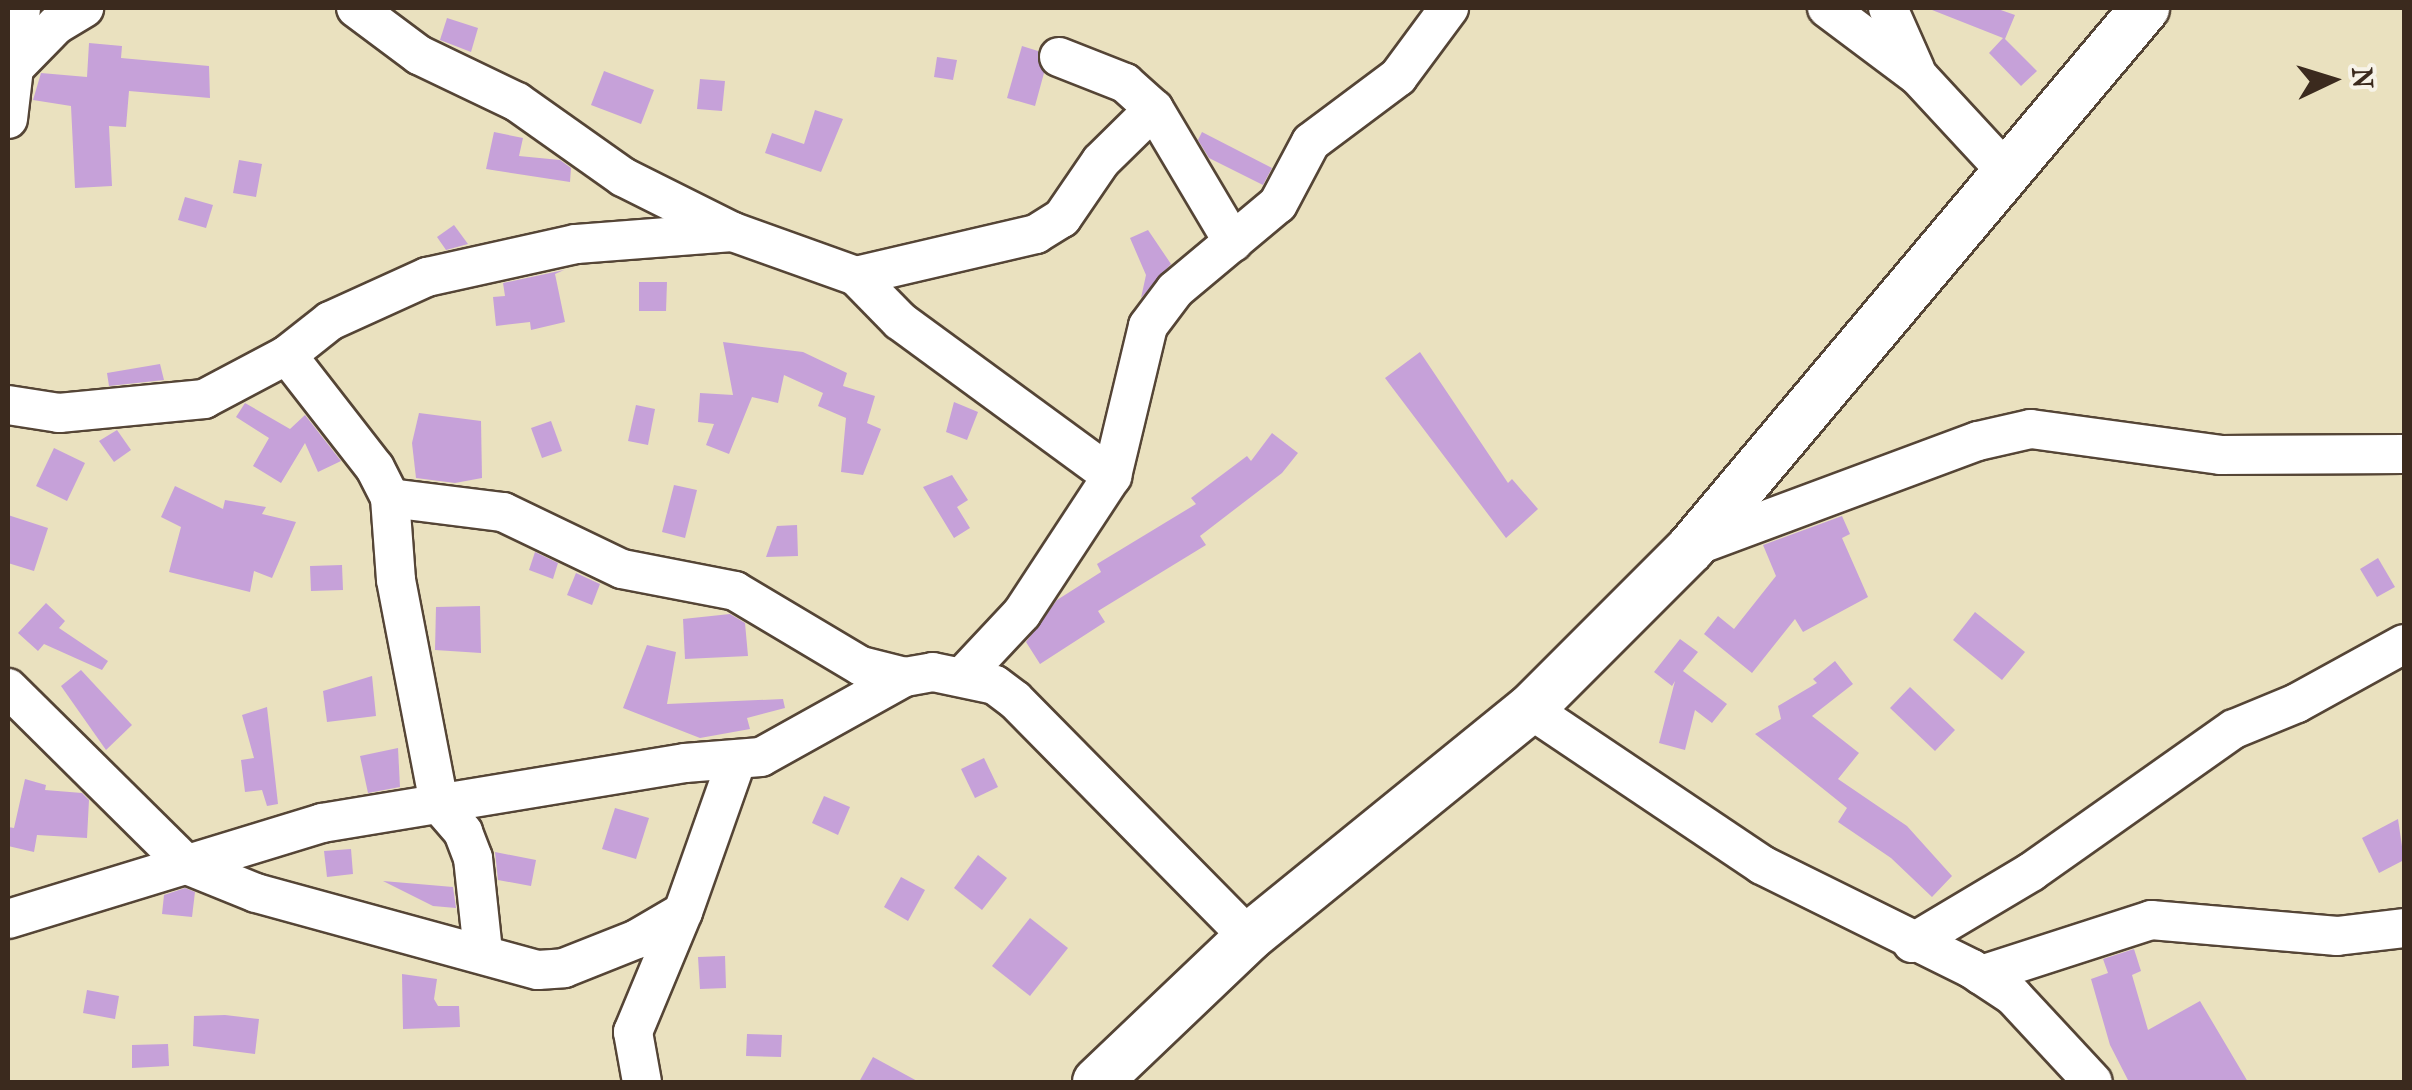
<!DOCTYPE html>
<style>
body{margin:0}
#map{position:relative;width:2412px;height:1090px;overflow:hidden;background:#eae1bf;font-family:"IM FELL French Canon",serif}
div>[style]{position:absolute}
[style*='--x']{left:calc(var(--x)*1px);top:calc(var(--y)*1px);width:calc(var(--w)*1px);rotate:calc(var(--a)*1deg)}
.building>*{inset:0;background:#c6a1d9}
.roads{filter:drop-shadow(2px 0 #554536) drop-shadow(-2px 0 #554536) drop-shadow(0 2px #554536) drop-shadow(0 -2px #554536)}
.minor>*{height:38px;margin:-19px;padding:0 19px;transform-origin:19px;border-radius:19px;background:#fff}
.major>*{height:48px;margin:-24px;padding:0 24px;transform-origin:24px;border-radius:24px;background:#fff}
span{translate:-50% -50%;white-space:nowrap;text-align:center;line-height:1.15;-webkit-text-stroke:10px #f7f3e8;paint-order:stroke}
.frame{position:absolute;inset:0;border:10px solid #3b2a1e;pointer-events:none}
.north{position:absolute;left:2282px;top:30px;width:100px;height:100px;-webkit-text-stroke:8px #f7f3e8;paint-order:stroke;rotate:86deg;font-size:28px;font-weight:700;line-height:40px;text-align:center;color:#3b2a1e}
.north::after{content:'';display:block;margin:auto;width:35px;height:45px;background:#3b2a1e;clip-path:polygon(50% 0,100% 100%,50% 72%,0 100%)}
</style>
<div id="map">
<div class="building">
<div style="clip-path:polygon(1927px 8px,1995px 8px,2015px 15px,2005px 39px,2037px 71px,2021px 86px,1989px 53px,2003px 38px)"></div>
<div style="clip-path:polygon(447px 18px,478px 28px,471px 52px,440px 40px)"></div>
<div style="clip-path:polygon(89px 43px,122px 46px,121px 58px,209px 66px,210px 98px,129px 91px,126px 127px,109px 126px,112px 186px,75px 188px,71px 106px,33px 100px,41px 73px,87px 77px)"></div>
<div style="clip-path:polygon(1022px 46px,1038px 51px,1044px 73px,1035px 106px,1007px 98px)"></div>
<div style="clip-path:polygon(937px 57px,957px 60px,953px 80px,934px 77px)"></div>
<div style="clip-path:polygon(604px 71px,654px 90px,641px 124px,591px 105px)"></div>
<div style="clip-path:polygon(700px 79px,725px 81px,722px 111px,697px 109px)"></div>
<div style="clip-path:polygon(815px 110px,843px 119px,821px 172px,765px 153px,772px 133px,804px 144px)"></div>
<div style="clip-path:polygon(494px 132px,523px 138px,519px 156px,560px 160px,571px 168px,570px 182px,486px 169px)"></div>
<div style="clip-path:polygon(1202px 132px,1272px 168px,1263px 185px,1209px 158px,1198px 140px)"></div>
<div style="clip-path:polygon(239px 160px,262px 164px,256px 197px,233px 193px)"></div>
<div style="clip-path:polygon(185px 197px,213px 205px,206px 228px,178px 220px)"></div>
<div style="clip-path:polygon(454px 225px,468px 244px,446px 250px,437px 237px)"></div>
<div style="clip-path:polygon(1148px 230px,1171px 264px,1141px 298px,1146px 275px,1130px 238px)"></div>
<div style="clip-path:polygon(564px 270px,555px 274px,565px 322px,531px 330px,530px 322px,496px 326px,493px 297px,505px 296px,503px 283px)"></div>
<div style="clip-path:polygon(639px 282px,667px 282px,666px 311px,639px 311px)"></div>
<div style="clip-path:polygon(723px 342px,803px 352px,847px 373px,843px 386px,875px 396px,867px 423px,881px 429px,863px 475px,841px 472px,846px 418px,818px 406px,823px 393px,784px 375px,778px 403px,752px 397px,729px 454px,706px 445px,714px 424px,698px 422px,700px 393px,733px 395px)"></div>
<div style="clip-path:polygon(1420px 352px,1508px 483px,1512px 479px,1538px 509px,1506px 538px,1385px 378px)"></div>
<div style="clip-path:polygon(160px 364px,164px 380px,109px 386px,107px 373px)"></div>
<div style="clip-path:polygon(954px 402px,978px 412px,967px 440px,946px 432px)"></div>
<div style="clip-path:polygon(245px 403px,290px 429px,305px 415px,341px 461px,318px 472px,305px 443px,281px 483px,253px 466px,269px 438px,236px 417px)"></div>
<div style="clip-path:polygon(636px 405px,655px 409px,648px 445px,628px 441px)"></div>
<div style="clip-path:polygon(419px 413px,481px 421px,482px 478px,455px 483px,416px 478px,412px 443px)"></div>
<div style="clip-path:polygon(551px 421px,562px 451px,542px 458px,531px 428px)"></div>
<div style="clip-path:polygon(117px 430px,131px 450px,114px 462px,99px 441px)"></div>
<div style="clip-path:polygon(1272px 433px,1298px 453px,1282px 473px,1200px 536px,1206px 545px,1098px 611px,1105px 622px,1040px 664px,1026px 642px,1057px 600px,1101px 572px,1097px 564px,1196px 504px,1191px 498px,1247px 456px,1251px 461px)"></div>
<div style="clip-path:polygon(54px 448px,85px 463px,67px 501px,36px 486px)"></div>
<div style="clip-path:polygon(952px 475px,968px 500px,957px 507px,970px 528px,954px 538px,923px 487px)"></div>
<div style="clip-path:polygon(674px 485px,697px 490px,685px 538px,662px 532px)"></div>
<div style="clip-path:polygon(175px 486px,223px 509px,225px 500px,266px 507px,262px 514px,296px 522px,272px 578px,254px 571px,250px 592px,169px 572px,181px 527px,161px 517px)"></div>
<div style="clip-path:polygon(8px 515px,48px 528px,34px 571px,8px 563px)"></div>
<div style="clip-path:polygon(1842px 516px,1850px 534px,1842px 538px,1868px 597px,1803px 632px,1795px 619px,1752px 673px,1704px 634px,1718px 616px,1734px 629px,1776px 576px,1763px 545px)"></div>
<div style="clip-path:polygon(797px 525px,798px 556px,766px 557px,777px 526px)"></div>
<div style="clip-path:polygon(535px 552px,558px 563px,553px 579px,529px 570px)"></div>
<div style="clip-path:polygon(2378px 558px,2395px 587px,2377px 597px,2360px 569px)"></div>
<div style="clip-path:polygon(342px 565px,343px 590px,311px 591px,310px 566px)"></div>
<div style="clip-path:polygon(576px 573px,600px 584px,592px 605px,567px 595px)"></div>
<div style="clip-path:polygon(46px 603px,65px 621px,59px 628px,108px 661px,102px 670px,44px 644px,38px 651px,18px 633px)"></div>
<div style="clip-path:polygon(480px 606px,481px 653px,435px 650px,436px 607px)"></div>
<div style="clip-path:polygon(1975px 612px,2025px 652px,2002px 680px,1953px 640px)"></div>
<div style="clip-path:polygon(730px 614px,745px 623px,748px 656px,685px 659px,683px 619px)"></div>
<div style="clip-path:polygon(1680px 639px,1698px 652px,1683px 671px,1727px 704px,1712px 723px,1695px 710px,1685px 750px,1659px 743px,1675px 681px,1672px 686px,1654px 672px)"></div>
<div style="clip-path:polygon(647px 645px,676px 652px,667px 704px,783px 699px,785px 708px,747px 718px,750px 729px,700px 738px,623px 708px)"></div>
<div style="clip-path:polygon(1835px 661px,1853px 684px,1812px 716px,1859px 753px,1838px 779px,1907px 826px,1952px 876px,1932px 897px,1891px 858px,1838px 822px,1847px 808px,1755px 734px,1781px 719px,1778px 706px,1817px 683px,1813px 679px)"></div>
<div style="clip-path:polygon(81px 670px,132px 725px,106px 750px,61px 686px)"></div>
<div style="clip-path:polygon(372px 676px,376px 716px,327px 722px,323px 691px)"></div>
<div style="clip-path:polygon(1910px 687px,1955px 730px,1935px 751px,1890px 708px)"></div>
<div style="clip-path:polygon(267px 707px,278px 804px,267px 806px,262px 790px,245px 792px,241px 760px,254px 758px,242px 715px)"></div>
<div style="clip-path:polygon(398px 748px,400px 787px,368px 793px,360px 756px)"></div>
<div style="clip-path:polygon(984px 758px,998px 787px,975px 798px,961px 769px)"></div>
<div style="clip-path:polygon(25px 779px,46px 785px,45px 790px,82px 793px,89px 800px,87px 838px,37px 835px,34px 852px,8px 846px,8px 827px,14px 828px)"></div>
<div style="clip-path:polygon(824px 796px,850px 807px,838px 835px,812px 823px)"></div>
<div style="clip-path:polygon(615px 808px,649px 818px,636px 859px,602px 849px)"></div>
<div style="clip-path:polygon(2398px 819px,2404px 860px,2379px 873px,2362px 838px)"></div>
<div style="clip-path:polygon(351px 849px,353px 874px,327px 877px,324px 851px)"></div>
<div style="clip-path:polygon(495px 852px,536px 860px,531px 886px,498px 880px)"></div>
<div style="clip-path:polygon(978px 855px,1007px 878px,982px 910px,954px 888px)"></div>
<div style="clip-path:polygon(901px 877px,925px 890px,908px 921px,884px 907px)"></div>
<div style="clip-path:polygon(383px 881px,453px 887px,456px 908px,433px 906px)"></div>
<div style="clip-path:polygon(185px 888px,195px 892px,192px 917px,162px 914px,164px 895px)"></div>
<div style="clip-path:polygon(1030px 918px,1068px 948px,1030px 996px,992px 966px)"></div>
<div style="clip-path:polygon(2134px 949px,2141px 971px,2132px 975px,2148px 1030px,2200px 1001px,2248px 1082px,2129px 1082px,2110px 1045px,2091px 979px,2108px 973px,2103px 959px)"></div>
<div style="clip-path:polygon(725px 956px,726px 988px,700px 989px,698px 957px)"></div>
<div style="clip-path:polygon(402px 974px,437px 979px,434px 999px,438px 1006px,459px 1006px,460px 1027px,403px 1029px)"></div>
<div style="clip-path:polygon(87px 990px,119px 996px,115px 1019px,83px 1013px)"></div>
<div style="clip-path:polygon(225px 1015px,259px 1019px,255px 1054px,193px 1046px,194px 1016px)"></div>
<div style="clip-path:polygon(747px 1034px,782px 1035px,781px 1057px,746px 1056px)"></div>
<div style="clip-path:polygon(168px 1044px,169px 1066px,132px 1068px,132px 1045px)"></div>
<div style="clip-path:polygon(873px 1057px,919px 1082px,859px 1082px)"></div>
</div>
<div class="roads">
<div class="minor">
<div style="--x:356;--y:8;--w:79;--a:36.7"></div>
<div style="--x:419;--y:55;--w:109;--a:25.6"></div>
<div style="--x:517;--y:102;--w:130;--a:35.3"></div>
<div style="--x:623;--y:177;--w:123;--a:26.6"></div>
<div style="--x:733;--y:232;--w:131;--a:19.7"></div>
<div style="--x:856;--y:276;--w:63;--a:45.6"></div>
<div style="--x:900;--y:321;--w:263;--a:36.2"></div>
<div style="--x:1827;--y:8;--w:114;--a:36.8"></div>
<div style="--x:1918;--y:76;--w:131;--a:47.2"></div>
<div style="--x:1888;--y:8;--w:67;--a:66.1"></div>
<div style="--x:1059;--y:57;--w:71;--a:21.5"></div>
<div style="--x:1125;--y:83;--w:39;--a:42"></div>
<div style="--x:1154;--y:109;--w:155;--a:59.3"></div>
<div style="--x:11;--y:71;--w:64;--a:-45.6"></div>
<div style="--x:56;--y:25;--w:33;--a:-31"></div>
<div style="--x:8;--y:119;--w:112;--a:-83.3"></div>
<div style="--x:856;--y:276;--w:185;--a:-13.1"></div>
<div style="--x:1036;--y:234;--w:31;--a:-32"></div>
<div style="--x:1062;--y:218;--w:69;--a:-55.6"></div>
<div style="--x:1101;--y:161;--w:74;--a:-44.5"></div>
<div style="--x:287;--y:355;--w:143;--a:52.1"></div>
<div style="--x:375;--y:468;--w:34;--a:63"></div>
<div style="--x:390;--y:498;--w:82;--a:85.8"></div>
<div style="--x:396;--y:580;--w:228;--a:79.1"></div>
<div style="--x:439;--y:804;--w:37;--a:49"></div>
<div style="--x:463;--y:832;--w:28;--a:69"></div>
<div style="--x:473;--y:858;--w:94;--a:83.9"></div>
<div style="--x:8;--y:405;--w:52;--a:8.9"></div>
<div style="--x:59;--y:413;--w:146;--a:-5.5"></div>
<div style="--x:204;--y:399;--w:94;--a:-27.9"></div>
<div style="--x:287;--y:355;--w:55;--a:-38.3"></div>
<div style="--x:330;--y:321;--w:107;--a:-24.4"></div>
<div style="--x:427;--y:277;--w:153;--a:-12.5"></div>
<div style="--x:576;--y:244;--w:157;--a:-4.4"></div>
<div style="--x:390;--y:498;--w:114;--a:7.1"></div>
<div style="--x:503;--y:512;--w:132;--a:25.6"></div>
<div style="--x:622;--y:569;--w:115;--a:11"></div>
<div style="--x:735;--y:591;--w:147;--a:30.8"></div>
<div style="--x:861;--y:666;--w:45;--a:14"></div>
<div style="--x:1690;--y:548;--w:307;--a:-20.4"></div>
<div style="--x:1978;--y:441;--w:54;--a:-12.8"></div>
<div style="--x:2031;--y:429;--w:191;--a:7.8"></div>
<div style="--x:2220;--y:455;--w:184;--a:-0.3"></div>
<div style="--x:964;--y:675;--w:85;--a:-46.9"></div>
<div style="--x:1022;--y:613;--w:164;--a:-56.7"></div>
<div style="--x:1112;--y:476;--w:154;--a:-76.5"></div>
<div style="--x:1148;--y:326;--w:45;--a:-53.1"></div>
<div style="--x:1175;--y:290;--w:134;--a:-39.9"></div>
<div style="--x:1278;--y:204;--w:70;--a:-62"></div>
<div style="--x:1311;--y:142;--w:109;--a:-36.8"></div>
<div style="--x:1398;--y:77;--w:86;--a:-53.5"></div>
<div style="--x:8;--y:688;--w:252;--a:44.7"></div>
<div style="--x:187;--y:865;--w:74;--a:22.1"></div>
<div style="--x:256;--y:893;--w:292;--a:15.3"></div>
<div style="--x:538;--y:970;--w:26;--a:-4"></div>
<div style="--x:564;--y:968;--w:79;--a:-21.7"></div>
<div style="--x:637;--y:939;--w:53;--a:-30.4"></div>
<div style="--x:683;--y:912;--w:159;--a:-70.5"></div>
<div style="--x:1530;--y:709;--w:280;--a:33.9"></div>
<div style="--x:1762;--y:865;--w:234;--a:26.3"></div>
<div style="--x:1972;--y:969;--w:49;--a:33.4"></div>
<div style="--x:2013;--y:996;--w:117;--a:47.1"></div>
<div style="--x:8;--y:919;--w:328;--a:-17"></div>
<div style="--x:322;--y:823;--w:368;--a:-9.4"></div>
<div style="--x:685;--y:763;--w:76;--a:-4.5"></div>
<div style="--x:761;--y:757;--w:165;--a:-29.1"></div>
<div style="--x:905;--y:677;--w:28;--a:-10"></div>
<div style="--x:933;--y:672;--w:63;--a:11.8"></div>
<div style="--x:995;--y:685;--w:25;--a:37"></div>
<div style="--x:1015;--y:700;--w:333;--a:45.4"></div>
<div style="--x:1912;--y:943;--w:139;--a:-30.8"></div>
<div style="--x:2031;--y:872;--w:248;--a:-35.2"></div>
<div style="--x:2234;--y:729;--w:68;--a:-22.4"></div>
<div style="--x:2297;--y:703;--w:122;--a:-28.9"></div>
<div style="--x:1981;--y:975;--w:179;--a:-17.9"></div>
<div style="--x:2151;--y:920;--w:187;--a:4.9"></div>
<div style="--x:2337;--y:936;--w:67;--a:-6.8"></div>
<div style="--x:642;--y:1082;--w:51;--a:-100.2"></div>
<div style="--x:633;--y:1032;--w:130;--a:-67.4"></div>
</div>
<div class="major">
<div style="--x:1097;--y:1082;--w:210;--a:-43.6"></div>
<div style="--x:1249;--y:937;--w:362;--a:-39.1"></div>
<div style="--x:1530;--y:709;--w:226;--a:-45"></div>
<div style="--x:1690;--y:549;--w:707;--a:-49.93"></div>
</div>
</div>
<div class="frame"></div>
<div class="north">N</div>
</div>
